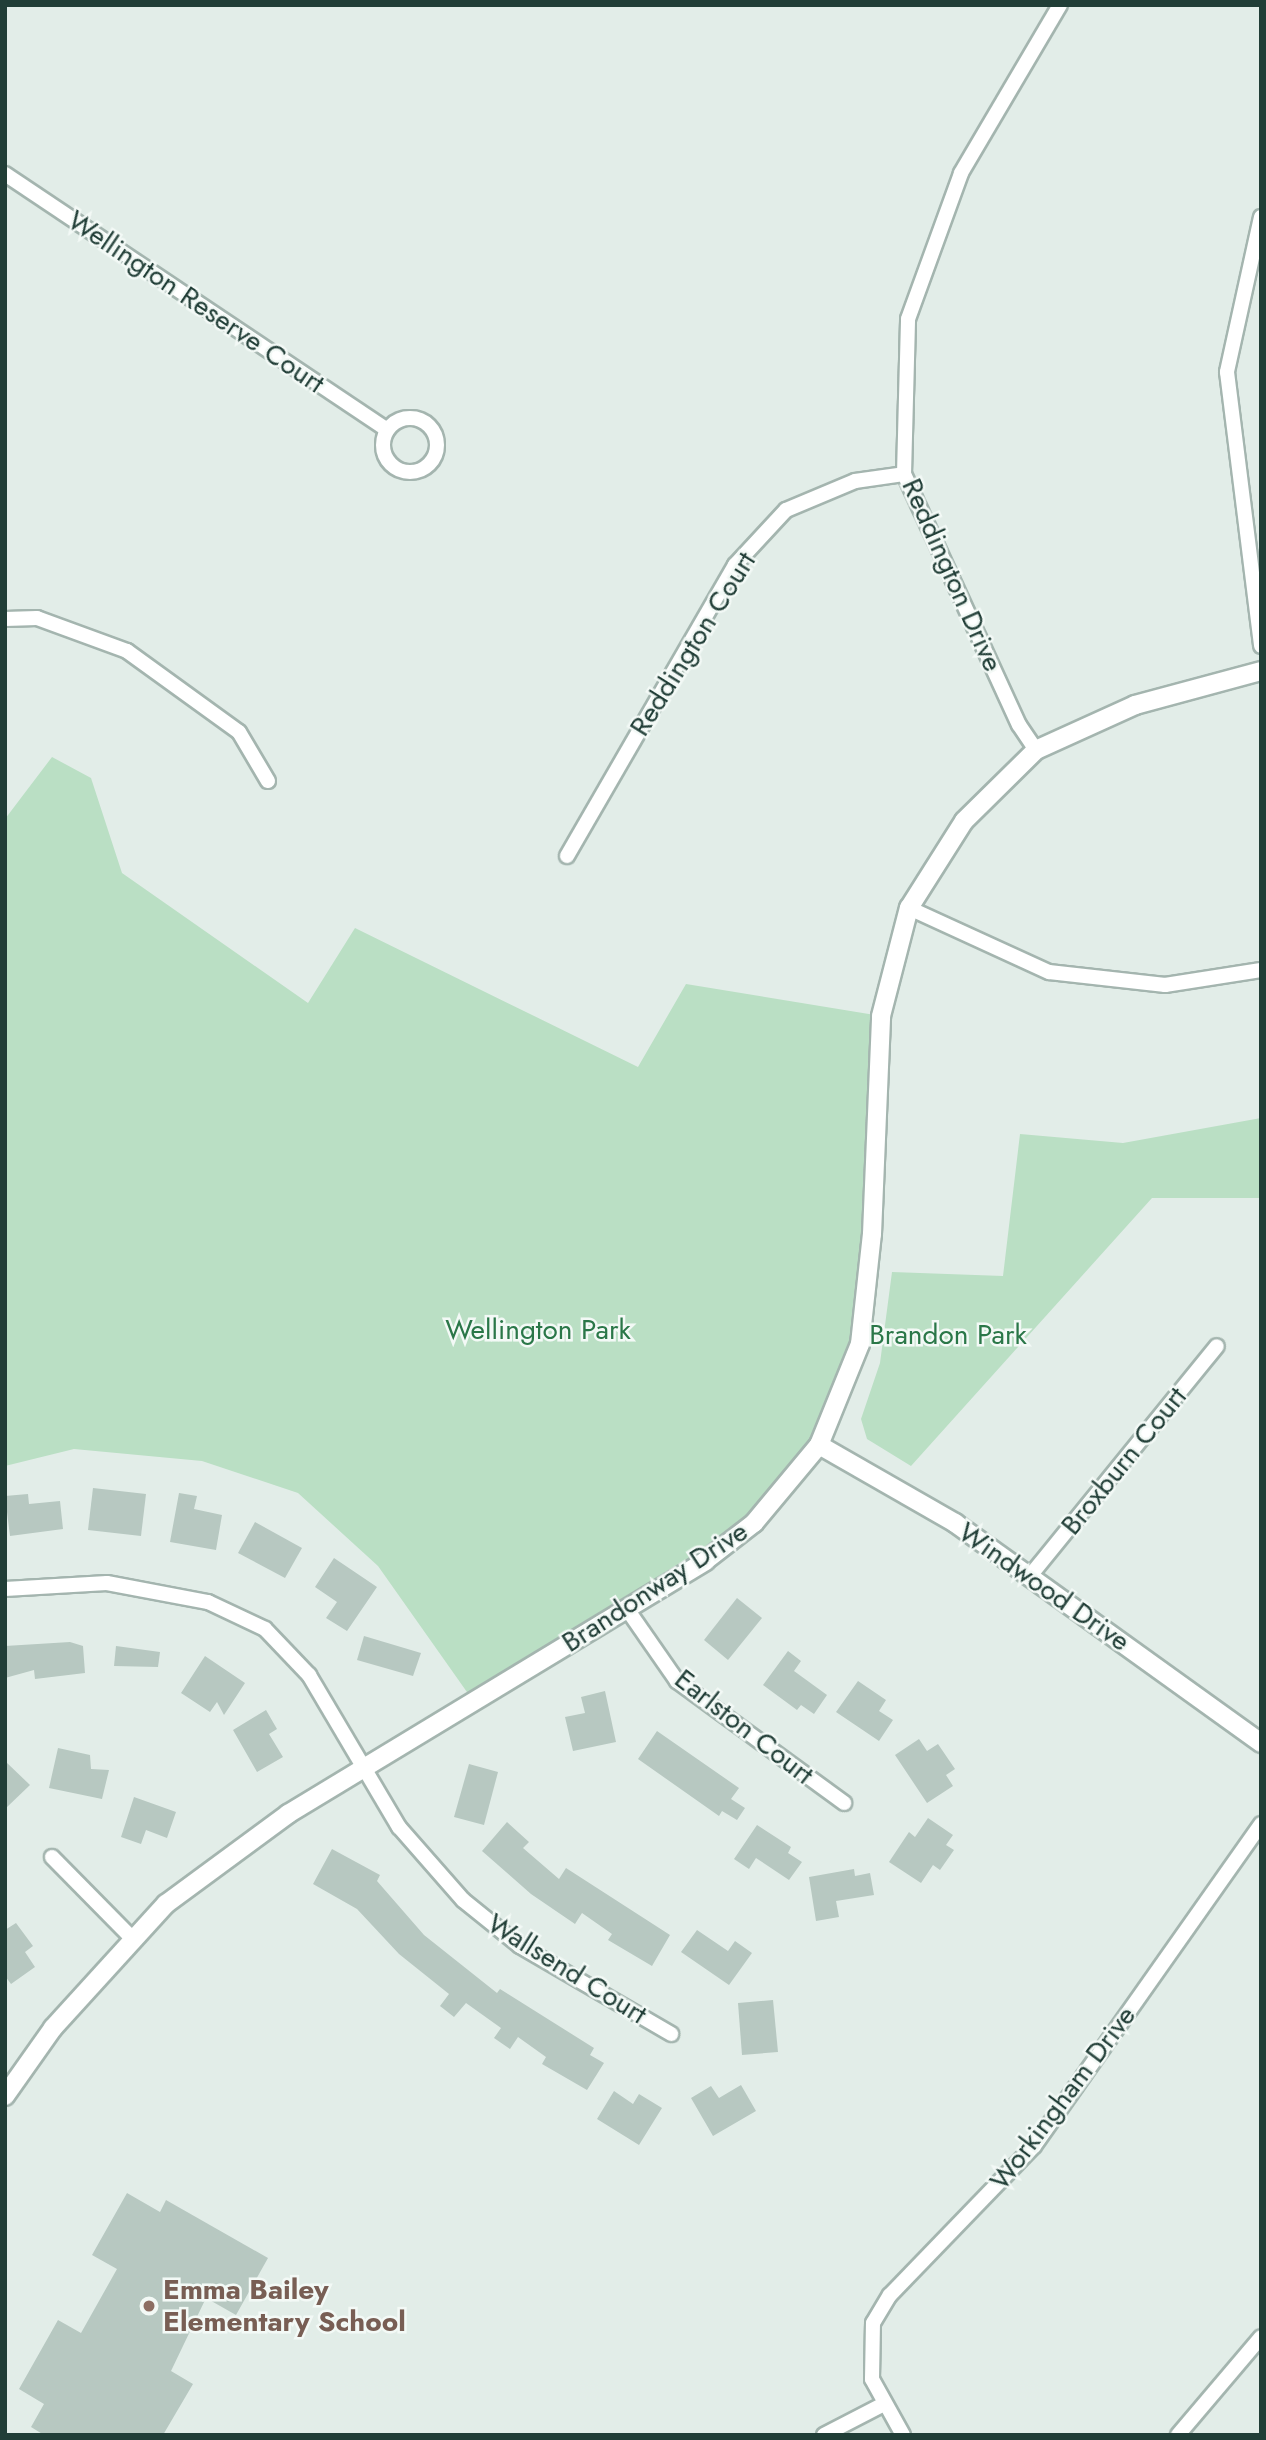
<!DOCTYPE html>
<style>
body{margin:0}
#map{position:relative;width:1266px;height:2440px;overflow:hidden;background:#e2ede8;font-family:Jost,sans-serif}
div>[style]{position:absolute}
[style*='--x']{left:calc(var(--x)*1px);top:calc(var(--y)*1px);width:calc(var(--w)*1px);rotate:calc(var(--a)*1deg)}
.green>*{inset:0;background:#badfc4}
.building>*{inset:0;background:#b7c8c1}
.roads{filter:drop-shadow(2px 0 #a4b5af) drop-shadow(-2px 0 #a4b5af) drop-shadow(0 2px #a4b5af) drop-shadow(0 -2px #a4b5af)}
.minor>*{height:14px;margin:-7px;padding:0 7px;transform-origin:7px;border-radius:7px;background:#fff}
.minor>.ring{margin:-7px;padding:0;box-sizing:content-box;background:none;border:14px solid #fff;border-radius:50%}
.tertiary>*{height:18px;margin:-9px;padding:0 9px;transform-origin:9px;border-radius:9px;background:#fff}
.dots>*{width:19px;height:19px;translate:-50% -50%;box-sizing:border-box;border:4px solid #f3f9f6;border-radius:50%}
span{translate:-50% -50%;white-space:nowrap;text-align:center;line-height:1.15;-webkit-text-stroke:5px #f3f9f6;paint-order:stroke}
.street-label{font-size:28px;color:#213e37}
.park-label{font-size:28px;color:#2a7748}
.education-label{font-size:28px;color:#785e54;font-weight:700}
.left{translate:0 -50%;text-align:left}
.frame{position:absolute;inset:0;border:7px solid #213e37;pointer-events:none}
</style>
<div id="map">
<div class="green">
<div style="clip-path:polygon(52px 757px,91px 778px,122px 873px,308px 1003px,355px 928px,638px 1067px,686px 984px,881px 1016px,860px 1344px,827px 1429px,754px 1523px,474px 1702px,378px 1566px,298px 1493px,202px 1461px,74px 1449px,5px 1466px,5px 819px)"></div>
<div style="clip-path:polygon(1261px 1118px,1261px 1198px,1152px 1198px,911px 1466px,867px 1439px,861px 1419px,880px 1363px,892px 1272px,1003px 1276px,1020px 1134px,1123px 1143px)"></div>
</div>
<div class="building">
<div style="clip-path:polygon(93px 1488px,146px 1494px,141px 1536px,88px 1530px)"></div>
<div style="clip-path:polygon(179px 1493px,197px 1496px,194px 1509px,222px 1515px,216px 1550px,170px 1542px)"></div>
<div style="clip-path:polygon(28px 1494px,29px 1504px,60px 1501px,63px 1529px,10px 1536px,5px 1496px)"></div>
<div style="clip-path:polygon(255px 1522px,302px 1548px,285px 1578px,238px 1553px)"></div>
<div style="clip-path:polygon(334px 1558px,377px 1587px,347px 1631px,326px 1618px,337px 1602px,315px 1587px)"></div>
<div style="clip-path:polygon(737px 1598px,762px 1618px,728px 1660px,704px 1640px)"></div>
<div style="clip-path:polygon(364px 1636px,421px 1653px,413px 1676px,357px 1660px)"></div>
<div style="clip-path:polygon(70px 1642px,83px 1646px,85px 1673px,35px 1679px,34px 1670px,5px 1678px,5px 1646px)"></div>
<div style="clip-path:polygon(116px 1646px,160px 1652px,158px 1667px,114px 1666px)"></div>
<div style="clip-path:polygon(788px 1651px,801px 1661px,794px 1671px,827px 1695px,814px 1714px,801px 1705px,797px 1710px,763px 1685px)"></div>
<div style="clip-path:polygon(205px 1656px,245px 1683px,224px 1715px,217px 1702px,210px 1712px,181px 1693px)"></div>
<div style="clip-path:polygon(858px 1681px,886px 1700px,879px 1711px,893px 1720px,879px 1741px,836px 1712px)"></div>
<div style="clip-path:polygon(605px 1691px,616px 1742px,573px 1751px,565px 1717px,585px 1713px,581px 1697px)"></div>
<div style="clip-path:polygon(266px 1710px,277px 1729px,269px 1734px,283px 1757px,257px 1772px,233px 1730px)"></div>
<div style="clip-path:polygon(657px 1731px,739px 1788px,731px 1799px,745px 1808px,737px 1820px,722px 1811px,719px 1816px,638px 1759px)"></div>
<div style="clip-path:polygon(919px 1739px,927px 1751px,938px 1744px,955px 1769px,946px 1775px,953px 1786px,927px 1803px,895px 1755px)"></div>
<div style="clip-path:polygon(58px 1748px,90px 1755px,91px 1769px,109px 1770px,102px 1799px,49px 1788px)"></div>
<div style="clip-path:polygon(5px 1761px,30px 1785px,5px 1809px)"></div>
<div style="clip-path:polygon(469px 1764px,498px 1772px,484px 1825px,454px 1817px)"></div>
<div style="clip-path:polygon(134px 1797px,176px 1812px,167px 1838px,146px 1830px,141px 1844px,121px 1837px)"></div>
<div style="clip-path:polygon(928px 1818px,953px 1835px,946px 1845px,954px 1850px,940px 1870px,933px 1865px,921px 1883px,889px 1862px,909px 1832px,915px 1837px)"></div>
<div style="clip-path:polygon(507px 1822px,529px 1842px,523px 1848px,559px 1879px,566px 1868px,670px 1935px,652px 1966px,608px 1940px,612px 1934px,582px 1913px,575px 1924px,531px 1894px,482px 1851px)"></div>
<div style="clip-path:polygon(757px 1825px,791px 1847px,788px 1853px,802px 1862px,789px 1880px,756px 1858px,749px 1869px,734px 1859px)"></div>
<div style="clip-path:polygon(332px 1849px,380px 1875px,377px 1881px,424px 1935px,497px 1993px,500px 1989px,594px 2048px,590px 2055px,604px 2063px,587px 2090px,542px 2064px,546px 2057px,518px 2037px,510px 2049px,494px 2038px,501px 2028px,466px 2003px,454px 2017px,440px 2006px,449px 1994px,399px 1954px,357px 1909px,313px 1884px)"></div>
<div style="clip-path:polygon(854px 1869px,855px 1876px,870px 1873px,874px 1895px,836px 1901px,839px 1917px,816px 1921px,809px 1877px)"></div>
<div style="clip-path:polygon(16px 1923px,33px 1946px,25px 1952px,35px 1967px,11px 1984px,5px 1976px,5px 1930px)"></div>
<div style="clip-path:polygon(697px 1930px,728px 1951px,735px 1941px,752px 1953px,729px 1985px,681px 1952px)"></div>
<div style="clip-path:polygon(773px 2000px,778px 2052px,742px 2055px,738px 2003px)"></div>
<div style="clip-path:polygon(741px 2085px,756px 2111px,713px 2136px,691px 2098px,711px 2086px,719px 2098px)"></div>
<div style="clip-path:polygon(614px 2091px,633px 2104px,639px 2094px,662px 2108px,639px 2145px,597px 2119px)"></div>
<div style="clip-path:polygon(127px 2193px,160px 2212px,166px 2200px,268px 2258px,236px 2315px,206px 2298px,171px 2371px,193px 2384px,163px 2435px,44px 2435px,31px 2427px,44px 2404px,19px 2389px,58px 2320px,81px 2333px,117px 2269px,92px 2255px)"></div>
</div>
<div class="roads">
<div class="minor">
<div style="--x:5;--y:174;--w:460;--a:33.8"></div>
<div style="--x:1261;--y:217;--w:159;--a:102.4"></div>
<div style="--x:1227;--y:372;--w:276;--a:82.9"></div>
<div class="ring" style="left:383px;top:418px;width:40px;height:40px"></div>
<div style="--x:5;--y:619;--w:32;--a:-2"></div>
<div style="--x:37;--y:618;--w:96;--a:20.1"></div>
<div style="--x:127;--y:651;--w:138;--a:35.9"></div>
<div style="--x:239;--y:732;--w:57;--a:59.4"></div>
<div style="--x:1036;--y:750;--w:30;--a:-124"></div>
<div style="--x:1019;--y:725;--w:276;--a:-114.6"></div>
<div style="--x:904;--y:474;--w:155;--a:-88.5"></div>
<div style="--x:908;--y:319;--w:155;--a:-70"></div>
<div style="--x:961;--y:173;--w:195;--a:-59.5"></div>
<div style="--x:567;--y:856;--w:336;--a:-60"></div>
<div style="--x:735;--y:565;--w:75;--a:-47.2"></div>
<div style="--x:786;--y:510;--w:75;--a:-22.8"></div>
<div style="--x:855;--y:481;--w:49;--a:-8.1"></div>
<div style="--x:909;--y:908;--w:154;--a:24.6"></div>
<div style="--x:1049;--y:972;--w:117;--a:6.4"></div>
<div style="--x:1165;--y:985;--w:97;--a:-8.9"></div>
<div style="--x:1030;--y:1576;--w:296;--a:-50.9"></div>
<div style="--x:5;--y:1589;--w:102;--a:-3.4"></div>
<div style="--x:107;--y:1583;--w:103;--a:10.7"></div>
<div style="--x:208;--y:1602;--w:63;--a:25.3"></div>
<div style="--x:265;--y:1629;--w:64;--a:46.3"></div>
<div style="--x:309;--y:1675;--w:177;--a:59.4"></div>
<div style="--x:399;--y:1827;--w:97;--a:48.8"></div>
<div style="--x:463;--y:1900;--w:73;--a:38.9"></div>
<div style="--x:520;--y:1946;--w:175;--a:30.2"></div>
<div style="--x:627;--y:1609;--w:88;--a:55.2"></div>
<div style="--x:677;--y:1681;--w:207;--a:36.1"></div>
<div style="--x:52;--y:1857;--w:112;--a:45.4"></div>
<div style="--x:824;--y:2435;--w:68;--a:-27.3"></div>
<div style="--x:903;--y:2435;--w:64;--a:-119"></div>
<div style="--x:872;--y:2379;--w:56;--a:-89"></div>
<div style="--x:873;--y:2323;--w:33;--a:-59"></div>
<div style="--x:890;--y:2295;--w:207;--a:-46"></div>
<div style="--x:1034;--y:2146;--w:394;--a:-54.8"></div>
<div style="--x:1178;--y:2435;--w:128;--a:-49.7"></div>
</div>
<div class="tertiary">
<div style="--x:819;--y:1445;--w:157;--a:29.8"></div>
<div style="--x:955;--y:1523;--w:377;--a:35.7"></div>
<div style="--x:5;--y:2096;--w:83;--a:-54.8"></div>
<div style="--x:53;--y:2028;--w:168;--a:-47.7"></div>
<div style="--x:166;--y:1904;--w:152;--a:-36.4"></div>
<div style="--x:288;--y:1814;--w:488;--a:-31.2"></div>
<div style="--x:705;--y:1561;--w:62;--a:-37.8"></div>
<div style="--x:754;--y:1523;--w:102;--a:-50.2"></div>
<div style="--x:819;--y:1445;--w:109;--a:-67.9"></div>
<div style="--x:860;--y:1344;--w:111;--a:-83.8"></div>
<div style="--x:872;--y:1234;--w:218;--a:-87.6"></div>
<div style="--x:881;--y:1016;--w:112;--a:-75.5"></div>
<div style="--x:909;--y:908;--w:103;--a:-57.7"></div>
<div style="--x:964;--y:821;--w:101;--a:-44.6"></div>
<div style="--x:1036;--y:750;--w:109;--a:-24.4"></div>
<div style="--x:1135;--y:705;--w:131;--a:-15.1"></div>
</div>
</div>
<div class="dots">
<div style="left:149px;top:2306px;background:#8d6e63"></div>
</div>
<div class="street-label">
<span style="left:196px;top:302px;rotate:34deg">Wellington Reserve Court</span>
<span style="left:952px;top:575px;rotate:66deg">Reddington Drive</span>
<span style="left:693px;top:644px;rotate:-58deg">Reddington Court</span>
<span style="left:1124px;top:1461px;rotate:-51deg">Broxburn Court</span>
<span style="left:655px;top:1587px;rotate:-33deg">Brandonway Drive</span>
<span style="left:1044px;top:1587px;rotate:35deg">Windwood Drive</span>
<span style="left:744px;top:1727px;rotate:38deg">Earlston Court</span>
<span style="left:567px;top:1969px;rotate:32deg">Wallsend Court</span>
<span style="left:1063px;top:2098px;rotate:-53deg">Workingham Drive</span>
</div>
<div class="park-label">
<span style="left:538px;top:1330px">Wellington Park</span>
<span style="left:948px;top:1335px">Brandon Park</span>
</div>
<div class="education-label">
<span class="left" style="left:163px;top:2306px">Emma Bailey<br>Elementary School</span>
</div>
<div class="frame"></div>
</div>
